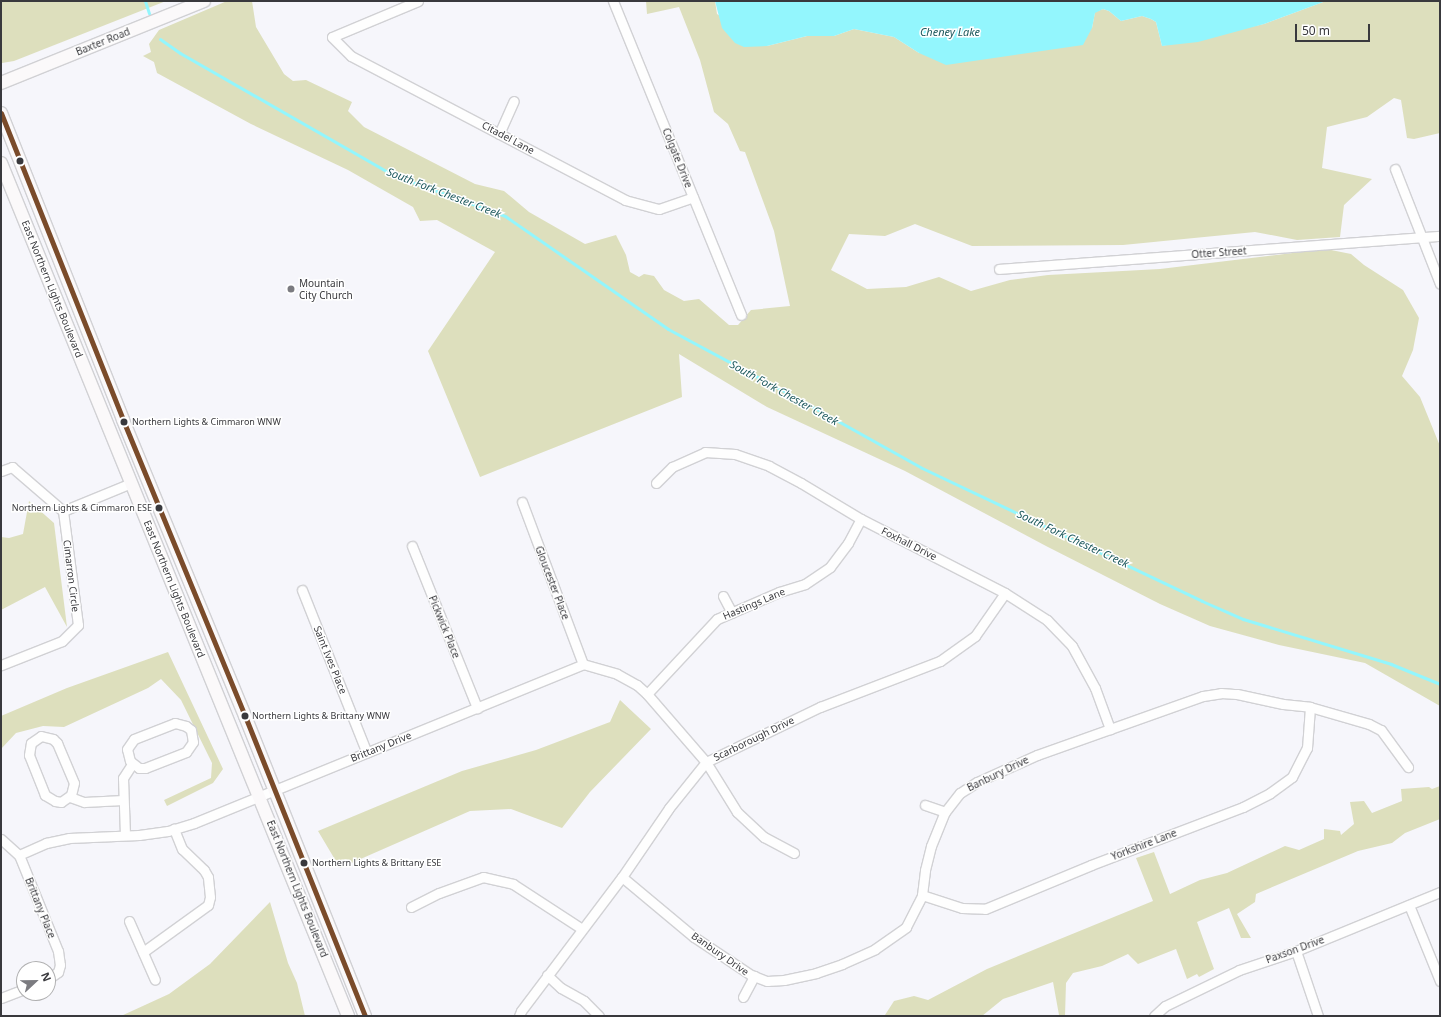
<!DOCTYPE html>
<style>
body{margin:0}
#map{position:relative;width:1441px;height:1017px;overflow:hidden;background:#f6f6fb;font-family:"Noto Sans",sans-serif}
div>[style]{position:absolute}
[style*='--x']{left:calc(var(--x)*1px);top:calc(var(--y)*1px);width:calc(var(--w)*1px);rotate:calc(var(--a)*1deg)}
.green>*{inset:0;background:#dddfbd}
.water>*{inset:0;background:#93f6fd}
.stream>*{height:3px;margin:-1.5px;padding:0 1.5px;transform-origin:1.5px;border-radius:1.5px;background:#93f6fd}
.roads{filter:drop-shadow(1px 0 #d1d1d4) drop-shadow(-1px 0 #d1d1d4) drop-shadow(0 1px #d1d1d4) drop-shadow(0 -1px #d1d1d4)}
.street>*{height:9px;margin:-4.5px;padding:0 4.5px;transform-origin:4.5px;border-radius:4.5px;background:#fefefe}
.secondary>*{height:12px;margin:-6px;padding:0 6px;transform-origin:6px;border-radius:6px;background:#fbf9fa}
.bus-1>*{height:5px;margin:-2.5px;padding:0 2.5px;transform-origin:2.5px;border-radius:2.5px;background:#7a4b2a}
.dots>*{width:11px;height:11px;translate:-50% -50%;box-sizing:border-box;border:2px solid #fff;border-radius:50%}
span{translate:-50% -50%;white-space:nowrap;text-align:center;line-height:1.15;-webkit-text-stroke:3px #fff;paint-order:stroke}
.bus-label{font-size:9px;color:#39393d}
.left{translate:0 -50%;text-align:left}
.right{translate:-100% -50%;text-align:right}
.street-label{font-size:10px;color:#39393d}
.poi-label{font-size:10px;color:#39393d}
.water-label{font-size:11px;color:#1d595d;font-style:italic}
.frame{position:absolute;inset:0;border:2px solid #39393d;pointer-events:none}
.north{position:absolute;left:16px;top:961px;width:40px;height:40px;box-sizing:border-box;background:#fff;border:1px solid #b0b0b1;border-radius:50%;rotate:68deg;font-size:11px;font-weight:700;line-height:16px;text-align:center;color:#39393d}
.north::after{content:'';display:block;margin:auto;width:14px;height:18px;background:#7b7b80;clip-path:polygon(50% 0,100% 100%,50% 72%,0 100%)}
.scale{position:absolute;left:1295px;top:24px;width:75px;height:18px;box-sizing:border-box;border:2px solid #39393d;border-top:0;padding-left:5px;font-size:12px;line-height:14px;white-space:nowrap;color:#39393d;-webkit-text-stroke:3px #fff;paint-order:stroke}
</style>
<div id="map">
<div class="green">
<div style="clip-path:polygon(1px 1px,166px 1px,14px 61px,2px 63px)"></div>
<div style="clip-path:polygon(227px 1px,252px 1px,256px 27px,284px 74px,293px 81px,306px 80px,352px 102px,348px 111px,364px 127px,475px 184px,504px 191px,529px 212px,585px 244px,616px 235px,626px 255px,630px 272px,639px 277px,644px 274px,654px 276px,664px 290px,684px 301px,699px 299px,729px 325px,738px 325px,751px 310px,790px 306px,774px 231px,745px 152px,740px 151px,728px 124px,714px 112px,700px 60px,679px 7px,647px 14px,646px 1px,715px 1px,717px 14px,767px 46px,807px 36px,834px 36px,854px 29px,894px 37px,919px 53px,1092px 28px,1095px 12px,1103px 9px,1109px 11px,1121px 21px,1142px 16px,1151px 19px,1156px 22px,1162px 46px,1264px 24px,1326px 1px,1440px 1px,1440px 133px,1414px 139px,1407px 138px,1401px 100px,1394px 98px,1367px 117px,1327px 127px,1322px 168px,1372px 179px,1344px 205px,1340px 237px,1297px 240px,1255px 232px,1123px 245px,972px 246px,915px 224px,885px 236px,849px 234px,831px 270px,867px 289px,906px 287px,939px 277px,971px 291px,1010px 280px,1048px 275px,1160px 269px,1326px 249px,1351px 254px,1364px 265px,1403px 290px,1419px 318px,1413px 350px,1402px 376px,1420px 397px,1440px 446px,1440px 706px,1365px 663px,1279px 645px,1210px 626px,1160px 604px,1046px 546px,905px 471px,767px 407px,679px 354px,682px 397px,480px 477px,428px 351px,495px 252px,437px 220px,420px 221px,413px 207px,348px 170px,251px 124px,157px 73px,154px 62px,143px 56px,151px 52px,149px 44px,159px 30px)"></div>
<div style="clip-path:polygon(29px 501px,54px 523px,67px 627px,45px 587px,1px 610px,1px 537px,9px 538px,23px 534px)"></div>
<div style="clip-path:polygon(168px 652px,223px 769px,213px 783px,167px 806px,164px 800px,211px 778px,212px 763px,181px 700px,161px 679px,148px 688px,64px 727px,43px 726px,16px 733px,1px 749px,1px 716px,67px 688px)"></div>
<div style="clip-path:polygon(620px 700px,651px 729px,590px 792px,562px 828px,511px 809px,470px 811px,340px 868px,318px 831px,462px 771px,536px 750px,610px 722px)"></div>
<div style="clip-path:polygon(1440px 786px,1440px 819px,1405px 833px,1392px 843px,1358px 851px,1256px 894px,1255px 902px,1237px 914px,1251px 938px,1241px 938px,1229px 908px,1197px 922px,1214px 969px,1199px 977px,1197px 974px,1187px 979px,1176px 949px,1138px 964px,1128px 954px,1102px 966px,1073px 973px,1066px 983px,1065px 1016px,1059px 1015px,1053px 982px,1003px 999px,982px 1016px,882px 1016px,885px 1015px,894px 1001px,914px 996px,928px 1000px,987px 969px,1153px 901px,1136px 858px,1154px 852px,1170px 894px,1200px 880px,1227px 873px,1285px 846px,1299px 850px,1324px 839px,1324px 829px,1340px 831px,1341px 835px,1354px 824px,1350px 802px,1364px 801px,1372px 813px,1402px 801px,1401px 789px,1429px 787px,1432px 789px)"></div>
<div style="clip-path:polygon(270px 902px,288px 963px,297px 983px,305px 1016px,121px 1016px,169px 994px,210px 964px)"></div>
</div>
<div class="water">
<div style="clip-path:polygon(715px 1px,1326px 1px,1264px 24px,1198px 42px,1162px 46px,1156px 22px,1151px 19px,1142px 16px,1121px 21px,1109px 11px,1103px 9px,1095px 13px,1092px 28px,1083px 45px,946px 65px,919px 53px,894px 37px,854px 29px,834px 36px,807px 36px,767px 46px,744px 47px,735px 43px,722px 28px)"></div>
</div>
<div class="stream">
<div style="--x:145;--y:1;--w:13;--a:72"></div>
<div style="--x:160;--y:39;--w:24;--a:35"></div>
<div style="--x:180;--y:53;--w:245;--a:29.8"></div>
<div style="--x:393;--y:175;--w:119;--a:20.1"></div>
<div style="--x:505;--y:216;--w:198;--a:34.7"></div>
<div style="--x:668;--y:329;--w:144;--a:28.2"></div>
<div style="--x:795;--y:397;--w:145;--a:29.2"></div>
<div style="--x:922;--y:468;--w:310;--a:25.4"></div>
<div style="--x:1202;--y:601;--w:45;--a:23.7"></div>
<div style="--x:1243;--y:619;--w:155;--a:16.9"></div>
<div style="--x:1391;--y:664;--w:53;--a:22.2"></div>
</div>
<div class="roads">
<div class="street">
<div style="--x:418;--y:1;--w:93;--a:157.3"></div>
<div style="--x:332;--y:37;--w:27;--a:45"></div>
<div style="--x:351;--y:56;--w:310;--a:27.7"></div>
<div style="--x:625;--y:200;--w:35;--a:15"></div>
<div style="--x:659;--y:209;--w:36;--a:-19"></div>
<div style="--x:613;--y:1;--w:339;--a:67.8"></div>
<div style="--x:499;--y:134;--w:36;--a:-66"></div>
<div style="--x:1395;--y:169;--w:123;--a:68.6"></div>
<div style="--x:999;--y:269;--w:442;--a:-4.3"></div>
<div style="--x:1;--y:471;--w:12;--a:-20"></div>
<div style="--x:12;--y:467;--w:67;--a:40.8"></div>
<div style="--x:63;--y:511;--w:115;--a:82.5"></div>
<div style="--x:78;--y:625;--w:23;--a:135"></div>
<div style="--x:62;--y:641;--w:66;--a:158.5"></div>
<div style="--x:656;--y:483;--w:23;--a:-45"></div>
<div style="--x:672;--y:467;--w:36;--a:-24"></div>
<div style="--x:705;--y:452;--w:30;--a:4"></div>
<div style="--x:735;--y:454;--w:36;--a:19"></div>
<div style="--x:769;--y:466;--w:36;--a:28"></div>
<div style="--x:801;--y:483;--w:70;--a:31"></div>
<div style="--x:861;--y:519;--w:162;--a:27.2"></div>
<div style="--x:1005;--y:593;--w:50;--a:32.7"></div>
<div style="--x:1047;--y:620;--w:36;--a:46"></div>
<div style="--x:1072;--y:646;--w:48;--a:61.3"></div>
<div style="--x:1095;--y:688;--w:44;--a:69.9"></div>
<div style="--x:522;--y:502;--w:173;--a:69.4"></div>
<div style="--x:63;--y:511;--w:74;--a:-22.4"></div>
<div style="--x:412;--y:546;--w:175;--a:68.1"></div>
<div style="--x:302;--y:590;--w:175;--a:68.3"></div>
<div style="--x:723;--y:596;--w:19;--a:62"></div>
<div style="--x:647;--y:694;--w:103;--a:-47"></div>
<div style="--x:717;--y:619;--w:68;--a:-23.5"></div>
<div style="--x:779;--y:592;--w:27;--a:-17"></div>
<div style="--x:805;--y:584;--w:30;--a:-34"></div>
<div style="--x:830;--y:567;--w:30;--a:-53"></div>
<div style="--x:848;--y:543;--w:27;--a:-62"></div>
<div style="--x:175;--y:723;--w:11;--a:15"></div>
<div style="--x:186;--y:726;--w:6;--a:39"></div>
<div style="--x:191;--y:730;--w:12;--a:81"></div>
<div style="--x:193;--y:742;--w:12;--a:125"></div>
<div style="--x:186;--y:752;--w:44;--a:158.7"></div>
<div style="--x:145;--y:768;--w:6;--a:180"></div>
<div style="--x:139;--y:768;--w:11;--a:-142"></div>
<div style="--x:130;--y:761;--w:12;--a:-104"></div>
<div style="--x:127;--y:749;--w:12;--a:-55"></div>
<div style="--x:134;--y:739;--w:44;--a:-21.3"></div>
<div style="--x:41;--y:736;--w:12;--a:14"></div>
<div style="--x:53;--y:739;--w:6;--a:45"></div>
<div style="--x:57;--y:743;--w:43;--a:67"></div>
<div style="--x:74;--y:783;--w:12;--a:104"></div>
<div style="--x:71;--y:795;--w:12;--a:145"></div>
<div style="--x:61;--y:802;--w:6;--a:-171"></div>
<div style="--x:55;--y:801;--w:12;--a:-149"></div>
<div style="--x:45;--y:795;--w:43;--a:-111.8"></div>
<div style="--x:29;--y:755;--w:12;--a:-81"></div>
<div style="--x:31;--y:743;--w:12;--a:-35"></div>
<div style="--x:70;--y:797;--w:15;--a:20"></div>
<div style="--x:84;--y:802;--w:39;--a:-3"></div>
<div style="--x:925;--y:805;--w:21;--a:19"></div>
<div style="--x:125;--y:835;--w:57;--a:-92"></div>
<div style="--x:123;--y:778;--w:17;--a:-57"></div>
<div style="--x:1;--y:839;--w:24;--a:42"></div>
<div style="--x:19;--y:855;--w:104;--a:67.9"></div>
<div style="--x:58;--y:951;--w:14;--a:82"></div>
<div style="--x:60;--y:965;--w:7;--a:106"></div>
<div style="--x:58;--y:972;--w:12;--a:145"></div>
<div style="--x:19;--y:855;--w:30;--a:-24"></div>
<div style="--x:46;--y:843;--w:24;--a:-12"></div>
<div style="--x:69;--y:838;--w:70;--a:-2.5"></div>
<div style="--x:139;--y:835;--w:29;--a:-8"></div>
<div style="--x:168;--y:831;--w:27;--a:-17"></div>
<div style="--x:194;--y:823;--w:420;--a:-22.2"></div>
<div style="--x:583;--y:664;--w:35;--a:16"></div>
<div style="--x:617;--y:674;--w:23;--a:29"></div>
<div style="--x:637;--y:685;--w:13;--a:42"></div>
<div style="--x:647;--y:694;--w:90;--a:49.1"></div>
<div style="--x:706;--y:762;--w:59;--a:58.2"></div>
<div style="--x:737;--y:812;--w:37;--a:43"></div>
<div style="--x:764;--y:837;--w:34;--a:28"></div>
<div style="--x:622;--y:877;--w:94;--a:39.8"></div>
<div style="--x:694;--y:937;--w:69;--a:33.7"></div>
<div style="--x:751;--y:975;--w:17;--a:21"></div>
<div style="--x:767;--y:981;--w:17;--a:-3"></div>
<div style="--x:784;--y:980;--w:33;--a:-12"></div>
<div style="--x:816;--y:973;--w:28;--a:-19"></div>
<div style="--x:842;--y:964;--w:36;--a:-24"></div>
<div style="--x:875;--y:949;--w:38;--a:-35"></div>
<div style="--x:906;--y:927;--w:36;--a:-63"></div>
<div style="--x:922;--y:895;--w:25;--a:-83"></div>
<div style="--x:925;--y:870;--w:25;--a:-76"></div>
<div style="--x:931;--y:846;--w:37;--a:-68"></div>
<div style="--x:945;--y:812;--w:24;--a:-52"></div>
<div style="--x:960;--y:793;--w:20;--a:-33"></div>
<div style="--x:977;--y:782;--w:66;--a:-24.2"></div>
<div style="--x:1037;--y:755;--w:176;--a:-19.6"></div>
<div style="--x:1203;--y:696;--w:18;--a:-9"></div>
<div style="--x:1221;--y:693;--w:16;--a:4"></div>
<div style="--x:1237;--y:694;--w:47;--a:12.3"></div>
<div style="--x:1283;--y:704;--w:27;--a:6"></div>
<div style="--x:1310;--y:707;--w:61;--a:16.1"></div>
<div style="--x:1369;--y:724;--w:13;--a:27"></div>
<div style="--x:1381;--y:730;--w:46;--a:53.9"></div>
<div style="--x:922;--y:895;--w:42;--a:18"></div>
<div style="--x:962;--y:908;--w:23;--a:2"></div>
<div style="--x:985;--y:909;--w:115;--a:-22.5"></div>
<div style="--x:1091;--y:865;--w:163;--a:-20.9"></div>
<div style="--x:1243;--y:807;--w:30;--a:-27"></div>
<div style="--x:1270;--y:793;--w:27;--a:-36"></div>
<div style="--x:1292;--y:777;--w:33;--a:-63"></div>
<div style="--x:1307;--y:748;--w:41;--a:-85.8"></div>
<div style="--x:1409;--y:905;--w:82;--a:67.8"></div>
<div style="--x:411;--y:907;--w:31;--a:-27"></div>
<div style="--x:439;--y:893;--w:47;--a:-20"></div>
<div style="--x:483;--y:877;--w:31;--a:13"></div>
<div style="--x:513;--y:884;--w:82;--a:33.1"></div>
<div style="--x:129;--y:921;--w:64;--a:66.2"></div>
<div style="--x:1296;--y:951;--w:69;--a:71.3"></div>
<div style="--x:143;--y:952;--w:80;--a:-35.9"></div>
<div style="--x:208;--y:905;--w:8;--a:-76"></div>
<div style="--x:210;--y:897;--w:20;--a:-96"></div>
<div style="--x:208;--y:877;--w:8;--a:-120"></div>
<div style="--x:204;--y:870;--w:30;--a:-136"></div>
<div style="--x:182;--y:849;--w:22;--a:-112"></div>
<div style="--x:547;--y:975;--w:19;--a:43"></div>
<div style="--x:561;--y:988;--w:26;--a:29"></div>
<div style="--x:584;--y:1001;--w:21;--a:45"></div>
<div style="--x:743;--y:997;--w:24;--a:-62"></div>
<div style="--x:1;--y:998;--w:25;--a:-21"></div>
<div style="--x:519;--y:1016;--w:5;--a:-68"></div>
<div style="--x:521;--y:1011;--w:168;--a:-53"></div>
<div style="--x:622;--y:877;--w:83;--a:-55.7"></div>
<div style="--x:669;--y:808;--w:59;--a:-51.2"></div>
<div style="--x:706;--y:762;--w:127;--a:-25.8"></div>
<div style="--x:820;--y:707;--w:129;--a:-21"></div>
<div style="--x:940;--y:661;--w:43;--a:-35.5"></div>
<div style="--x:975;--y:636;--w:52;--a:-55.1"></div>
<div style="--x:1154;--y:1016;--w:15;--a:-42"></div>
<div style="--x:1165;--y:1006;--w:82;--a:-25.9"></div>
<div style="--x:1239;--y:970;--w:60;--a:-18.4"></div>
<div style="--x:1296;--y:951;--w:156;--a:-22.3"></div>
</div>
<div class="secondary">
<div style="--x:1;--y:83;--w:219;--a:-22"></div>
<div style="--x:1;--y:113;--w:330;--a:68.3"></div>
<div style="--x:123;--y:420;--w:320;--a:67.6"></div>
<div style="--x:245;--y:716;--w:323;--a:68.2"></div>
<div style="--x:1;--y:163;--w:921;--a:67.86"></div>
</div>
</div>
<div class="bus-1">
<div style="--x:1;--y:113;--w:330;--a:68.3"></div>
<div style="--x:123;--y:420;--w:320;--a:67.6"></div>
<div style="--x:245;--y:716;--w:323;--a:68.2"></div>
</div>
<div class="dots">
<div style="left:20px;top:161px;background:#39393d"></div>
<div style="left:291px;top:289px;background:#7b7b80"></div>
<div style="left:124px;top:422px;background:#39393d"></div>
<div style="left:159px;top:508px;background:#39393d"></div>
<div style="left:245px;top:716px;background:#39393d"></div>
<div style="left:304px;top:863px;background:#39393d"></div>
</div>
<div class="bus-label">
<span class="left" style="left:132px;top:422px">Northern Lights &amp; Cimmaron WNW</span>
<span class="right" style="left:152px;top:508px">Northern Lights &amp; Cimmaron ESE</span>
<span class="left" style="left:252px;top:716px">Northern Lights &amp; Brittany WNW</span>
<span class="left" style="left:312px;top:863px">Northern Lights &amp; Brittany ESE</span>
</div>
<div class="street-label">
<span style="left:103px;top:42px;rotate:-22deg">Baxter Road</span>
<span style="left:508px;top:138px;rotate:28deg">Citadel Lane</span>
<span style="left:677px;top:158px;rotate:68deg">Colgate Drive</span>
<span style="left:1219px;top:253px;rotate:-4deg">Otter Street</span>
<span style="left:52px;top:289px;rotate:68deg">East Northern Lights Boulevard</span>
<span style="left:909px;top:544px;rotate:27deg">Foxhall Drive</span>
<span style="left:71px;top:576px;rotate:83deg">Cimarron Circle</span>
<span style="left:552px;top:583px;rotate:69deg">Gloucester Place</span>
<span style="left:174px;top:589px;rotate:68deg">East Northern Lights Boulevard</span>
<span style="left:754px;top:604px;rotate:-23deg">Hastings Lane</span>
<span style="left:444px;top:627px;rotate:68deg">Pickwick Place</span>
<span style="left:330px;top:660px;rotate:68deg">Saint Ives Place</span>
<span style="left:754px;top:739px;rotate:-26deg">Scarborough Drive</span>
<span style="left:381px;top:747px;rotate:-22deg">Brittany Drive</span>
<span style="left:998px;top:774px;rotate:-26deg">Banbury Drive</span>
<span style="left:1144px;top:845px;rotate:-21deg">Yorkshire Lane</span>
<span style="left:297px;top:889px;rotate:68deg">East Northern Lights Boulevard</span>
<span style="left:40px;top:908px;rotate:68deg">Brittany Place</span>
<span style="left:1295px;top:950px;rotate:-20deg">Paxson Drive</span>
<span style="left:720px;top:954px;rotate:35deg">Banbury Drive</span>
</div>
<div class="poi-label">
<span class="left" style="left:299px;top:289px">Mountain<br>City Church</span>
</div>
<div class="water-label">
<span style="left:950px;top:32px">Cheney Lake</span>
<span style="left:444px;top:193px;rotate:21deg">South Fork Chester Creek</span>
<span style="left:784px;top:393px;rotate:29deg">South Fork Chester Creek</span>
<span style="left:1073px;top:539px;rotate:25deg">South Fork Chester Creek</span>
</div>
<div class="frame"></div>
<div class="north">N</div>
<div class="scale">50 m</div>
</div>
